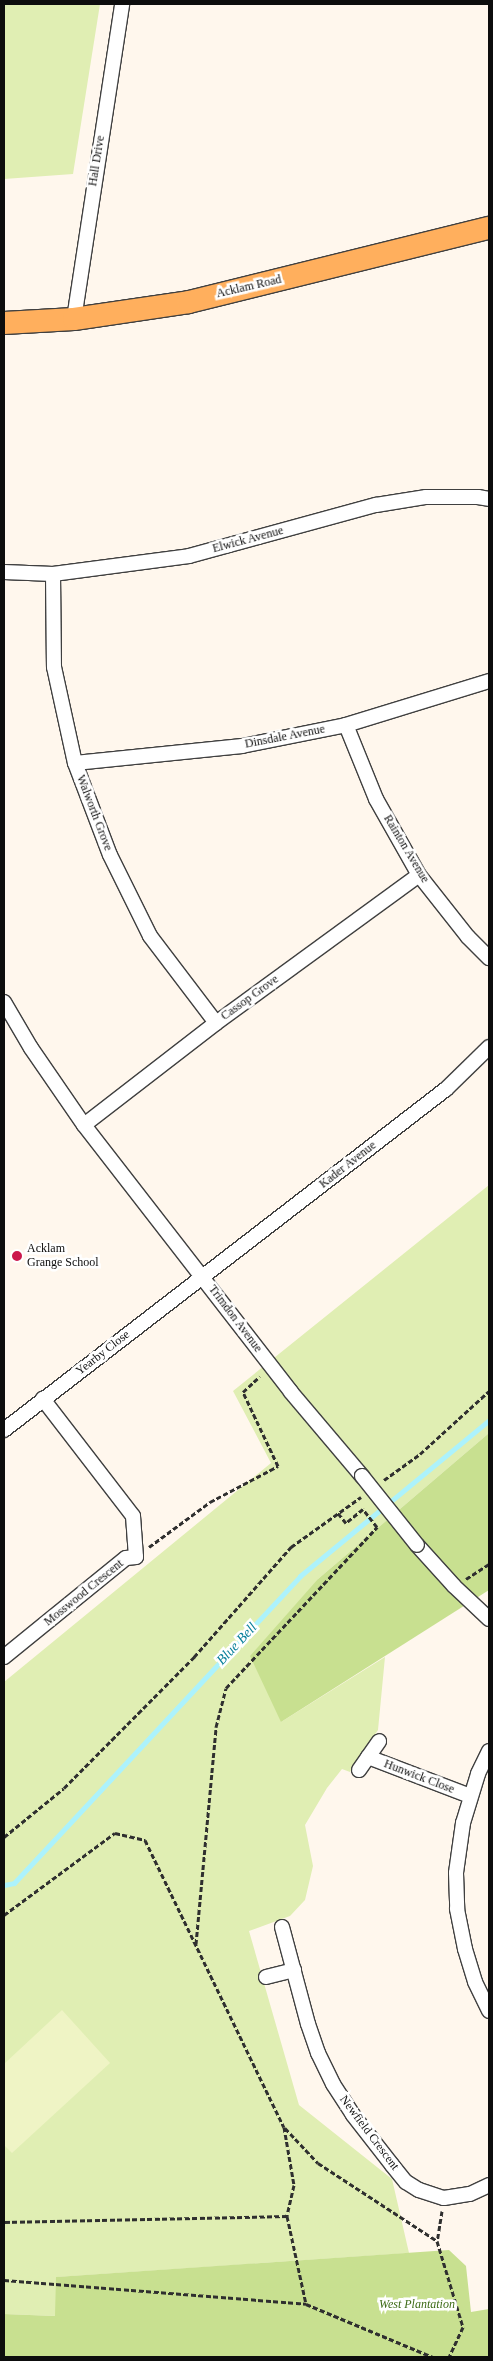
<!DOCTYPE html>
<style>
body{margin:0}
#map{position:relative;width:493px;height:2361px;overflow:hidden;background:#fff7ed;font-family:"Times New Roman",serif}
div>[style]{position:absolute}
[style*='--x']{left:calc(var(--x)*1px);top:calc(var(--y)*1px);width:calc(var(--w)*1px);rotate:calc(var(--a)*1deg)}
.green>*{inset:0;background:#e0eeb3}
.forest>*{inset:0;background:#c8e090}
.pitch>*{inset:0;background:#eff4c5}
.stream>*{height:5px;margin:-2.5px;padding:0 2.5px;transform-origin:2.5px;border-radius:2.5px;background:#acf2fc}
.path>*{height:3px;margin-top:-1.5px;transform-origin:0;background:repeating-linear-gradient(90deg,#2f2f2f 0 5px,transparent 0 7.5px)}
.roads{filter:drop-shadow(1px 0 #404040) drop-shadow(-1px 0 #404040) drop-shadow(0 1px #404040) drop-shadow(0 -1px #404040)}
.minor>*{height:14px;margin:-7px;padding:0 7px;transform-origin:7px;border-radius:7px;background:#fff}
.primary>*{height:22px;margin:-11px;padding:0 11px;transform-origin:11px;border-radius:11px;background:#ffaf5d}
.bridges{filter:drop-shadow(1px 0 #404040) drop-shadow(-1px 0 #404040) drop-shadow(0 1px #404040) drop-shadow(0 -1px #404040)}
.minor-bridge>*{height:14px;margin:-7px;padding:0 7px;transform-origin:7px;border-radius:7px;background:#fff}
.dots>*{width:14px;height:14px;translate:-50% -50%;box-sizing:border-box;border:2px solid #fff;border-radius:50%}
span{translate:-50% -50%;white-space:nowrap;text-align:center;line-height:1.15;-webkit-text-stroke:5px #fff;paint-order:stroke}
.street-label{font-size:12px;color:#0d0d0d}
.poi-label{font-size:12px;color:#0d0d0d}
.left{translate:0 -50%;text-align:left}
.park-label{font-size:12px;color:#3d6b17;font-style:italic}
.water-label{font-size:14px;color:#0b819c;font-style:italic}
.frame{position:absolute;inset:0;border:5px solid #0d0d0d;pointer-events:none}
</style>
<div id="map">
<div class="green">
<div style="clip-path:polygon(4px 4px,100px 4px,73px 174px,4px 179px)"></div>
<div style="clip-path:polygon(489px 1185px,489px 1433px,318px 1579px,281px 1722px,385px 1657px,378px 1730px,350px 1772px,342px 1769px,327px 1788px,305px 1825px,313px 1866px,305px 1900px,290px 1916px,249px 1931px,299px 2105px,392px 2179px,409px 2253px,57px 2277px,56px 2316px,4px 2314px,4px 1682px,271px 1463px,233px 1391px)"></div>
</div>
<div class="forest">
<div style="clip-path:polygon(489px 1433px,489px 1590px,281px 1722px,250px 1656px,318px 1579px)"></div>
<div style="clip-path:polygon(449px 2250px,466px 2266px,471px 2312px,489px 2309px,489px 2357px,4px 2357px,4px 2314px,55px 2316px,56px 2277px)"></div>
</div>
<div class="pitch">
<div style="clip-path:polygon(62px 2010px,110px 2063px,12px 2153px,4px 2145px,4px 2064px)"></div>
</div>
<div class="stream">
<div style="--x:4;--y:1885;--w:10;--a:-11"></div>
<div style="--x:14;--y:1883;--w:420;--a:-47"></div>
<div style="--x:300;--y:1576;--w:245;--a:-39.5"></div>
</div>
<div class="path">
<div style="--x:384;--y:1480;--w:44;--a:-35.8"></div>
<div style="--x:420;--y:1454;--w:93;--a:-42.4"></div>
<div style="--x:149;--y:1547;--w:76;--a:-36.4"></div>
<div style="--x:210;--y:1502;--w:77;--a:-27.9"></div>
<div style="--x:278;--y:1466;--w:82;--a:-115.3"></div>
<div style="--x:243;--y:1392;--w:23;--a:-43"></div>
<div style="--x:466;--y:1579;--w:27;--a:-33"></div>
<div style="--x:4;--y:1837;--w:77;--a:-39.2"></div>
<div style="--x:64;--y:1788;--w:185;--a:-45.2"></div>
<div style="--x:194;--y:1657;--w:147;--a:-48.6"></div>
<div style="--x:291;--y:1547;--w:86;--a:-35.5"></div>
<div style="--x:4;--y:1915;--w:138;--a:-36.5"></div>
<div style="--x:115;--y:1833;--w:31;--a:13"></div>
<div style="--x:145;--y:1840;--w:319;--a:64.2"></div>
<div style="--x:284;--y:2127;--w:59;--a:80.2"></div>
<div style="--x:294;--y:2185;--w:32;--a:103"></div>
<div style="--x:287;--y:2216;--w:283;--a:178.8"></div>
<div style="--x:196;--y:1944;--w:218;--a:-84.7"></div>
<div style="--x:216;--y:1727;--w:40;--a:-75.6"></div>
<div style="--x:226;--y:1688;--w:221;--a:-46.8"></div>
<div style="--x:377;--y:1527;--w:23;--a:-128"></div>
<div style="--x:363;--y:1509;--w:22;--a:141"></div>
<div style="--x:346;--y:1523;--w:13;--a:-129"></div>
<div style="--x:285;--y:2128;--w:48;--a:46.7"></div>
<div style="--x:318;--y:2163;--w:142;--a:33.2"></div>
<div style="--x:442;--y:2211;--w:30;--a:99"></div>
<div style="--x:437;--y:2241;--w:90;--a:73.2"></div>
<div style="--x:463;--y:2327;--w:33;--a:115"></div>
<div style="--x:287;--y:2216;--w:90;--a:77.8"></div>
<div style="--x:4;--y:2280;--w:303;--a:4.5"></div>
<div style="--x:306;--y:2304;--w:138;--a:22.7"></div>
</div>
<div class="roads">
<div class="minor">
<div style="--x:74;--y:319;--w:319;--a:-81.3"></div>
<div style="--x:4;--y:572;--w:49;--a:2.3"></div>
<div style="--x:53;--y:574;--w:137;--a:-7.5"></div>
<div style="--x:189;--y:556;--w:194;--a:-15.3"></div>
<div style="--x:376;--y:505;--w:51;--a:-9.1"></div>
<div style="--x:426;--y:497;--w:52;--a:0"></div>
<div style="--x:478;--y:497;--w:11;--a:10"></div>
<div style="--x:53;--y:574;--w:93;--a:89.4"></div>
<div style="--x:54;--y:667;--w:98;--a:77.7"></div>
<div style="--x:75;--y:763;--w:98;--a:69.2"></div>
<div style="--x:110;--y:855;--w:90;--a:63.7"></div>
<div style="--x:150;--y:936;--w:109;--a:52.8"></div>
<div style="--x:346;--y:725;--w:80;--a:67.9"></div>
<div style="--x:376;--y:799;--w:87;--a:60.5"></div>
<div style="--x:419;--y:875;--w:79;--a:51.7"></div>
<div style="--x:468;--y:937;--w:30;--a:45"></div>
<div style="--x:75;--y:763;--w:168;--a:-5.8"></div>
<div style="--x:242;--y:746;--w:106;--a:-11.4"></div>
<div style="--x:346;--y:725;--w:150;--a:-17.1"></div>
<div style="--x:4;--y:1002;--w:53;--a:59.6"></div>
<div style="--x:31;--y:1048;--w:93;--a:55.5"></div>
<div style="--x:84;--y:1125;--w:338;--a:52.2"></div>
<div style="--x:291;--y:1392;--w:110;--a:49.8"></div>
<div style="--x:84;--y:1125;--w:167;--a:-37.7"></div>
<div style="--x:216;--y:1023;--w:251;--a:-36.1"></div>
<div style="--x:4;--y:1430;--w:558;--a:-37.65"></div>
<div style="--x:446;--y:1089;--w:60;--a:-44.3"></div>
<div style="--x:417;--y:1545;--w:55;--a:47.9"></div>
<div style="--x:454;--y:1586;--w:48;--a:43.3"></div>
<div style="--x:4;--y:1657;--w:157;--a:-39.1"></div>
<div style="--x:126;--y:1558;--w:10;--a:-6"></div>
<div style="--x:136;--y:1557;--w:41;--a:-94.2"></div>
<div style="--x:133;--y:1516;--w:148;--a:-127.6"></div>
<div style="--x:489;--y:1751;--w:25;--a:116"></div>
<div style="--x:478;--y:1774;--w:51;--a:107"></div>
<div style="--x:463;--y:1823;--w:50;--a:98"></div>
<div style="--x:456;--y:1873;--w:36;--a:88"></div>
<div style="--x:457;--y:1909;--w:41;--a:78.7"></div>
<div style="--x:465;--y:1949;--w:34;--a:73"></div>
<div style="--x:475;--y:1982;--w:32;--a:64"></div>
<div style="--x:368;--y:1757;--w:109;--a:20.9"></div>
<div style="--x:359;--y:1770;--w:35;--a:-55"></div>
<div style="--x:282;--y:1927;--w:100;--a:75"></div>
<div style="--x:308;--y:2024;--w:31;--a:71"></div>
<div style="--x:318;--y:2053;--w:34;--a:64"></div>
<div style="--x:333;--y:2084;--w:37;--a:57"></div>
<div style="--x:353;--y:2115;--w:63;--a:52"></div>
<div style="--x:392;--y:2165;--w:22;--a:51"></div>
<div style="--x:406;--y:2182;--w:15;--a:32"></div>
<div style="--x:419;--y:2190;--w:26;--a:18"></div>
<div style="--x:444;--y:2198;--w:26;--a:-9"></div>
<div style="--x:470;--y:2194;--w:21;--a:-25"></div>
<div style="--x:266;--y:1977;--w:29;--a:-14"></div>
</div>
<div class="primary">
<div style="--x:4;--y:323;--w:70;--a:-3.3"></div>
<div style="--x:74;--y:319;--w:116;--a:-8.4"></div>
<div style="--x:189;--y:302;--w:309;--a:-13.9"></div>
</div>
</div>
<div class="bridges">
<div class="minor-bridge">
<div style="--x:362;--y:1476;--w:88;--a:51.4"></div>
</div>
</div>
<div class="dots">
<div style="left:17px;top:1256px;background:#cb174c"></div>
</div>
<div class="street-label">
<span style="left:97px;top:161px;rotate:-81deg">Hall Drive</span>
<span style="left:249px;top:287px;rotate:-13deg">Acklam Road</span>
<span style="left:248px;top:540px;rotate:-15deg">Elwick Avenue</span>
<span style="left:285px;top:737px;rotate:-11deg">Dinsdale Avenue</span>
<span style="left:94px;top:813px;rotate:69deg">Walworth Grove</span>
<span style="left:406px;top:849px;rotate:59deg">Rainton Avenue</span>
<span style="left:250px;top:998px;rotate:-36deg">Cassop Grove</span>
<span style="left:348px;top:1165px;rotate:-38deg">Kader Avenue</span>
<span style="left:235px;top:1319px;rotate:53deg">Trimdon Avenue</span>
<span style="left:103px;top:1353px;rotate:-38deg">Yearby Close</span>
<span style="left:84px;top:1593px;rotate:-39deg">Mosswood Crescent</span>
<span style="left:419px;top:1777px;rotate:21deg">Hunwick Close</span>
<span style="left:369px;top:2133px;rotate:53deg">Newfield Crescent</span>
</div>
<div class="poi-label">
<span class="left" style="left:27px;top:1256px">Acklam<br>Grange School</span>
</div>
<div class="park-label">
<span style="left:417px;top:2305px">West Plantation</span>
</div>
<div class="water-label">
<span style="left:237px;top:1644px;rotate:-47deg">Blue Bell</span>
</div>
<div class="frame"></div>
</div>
